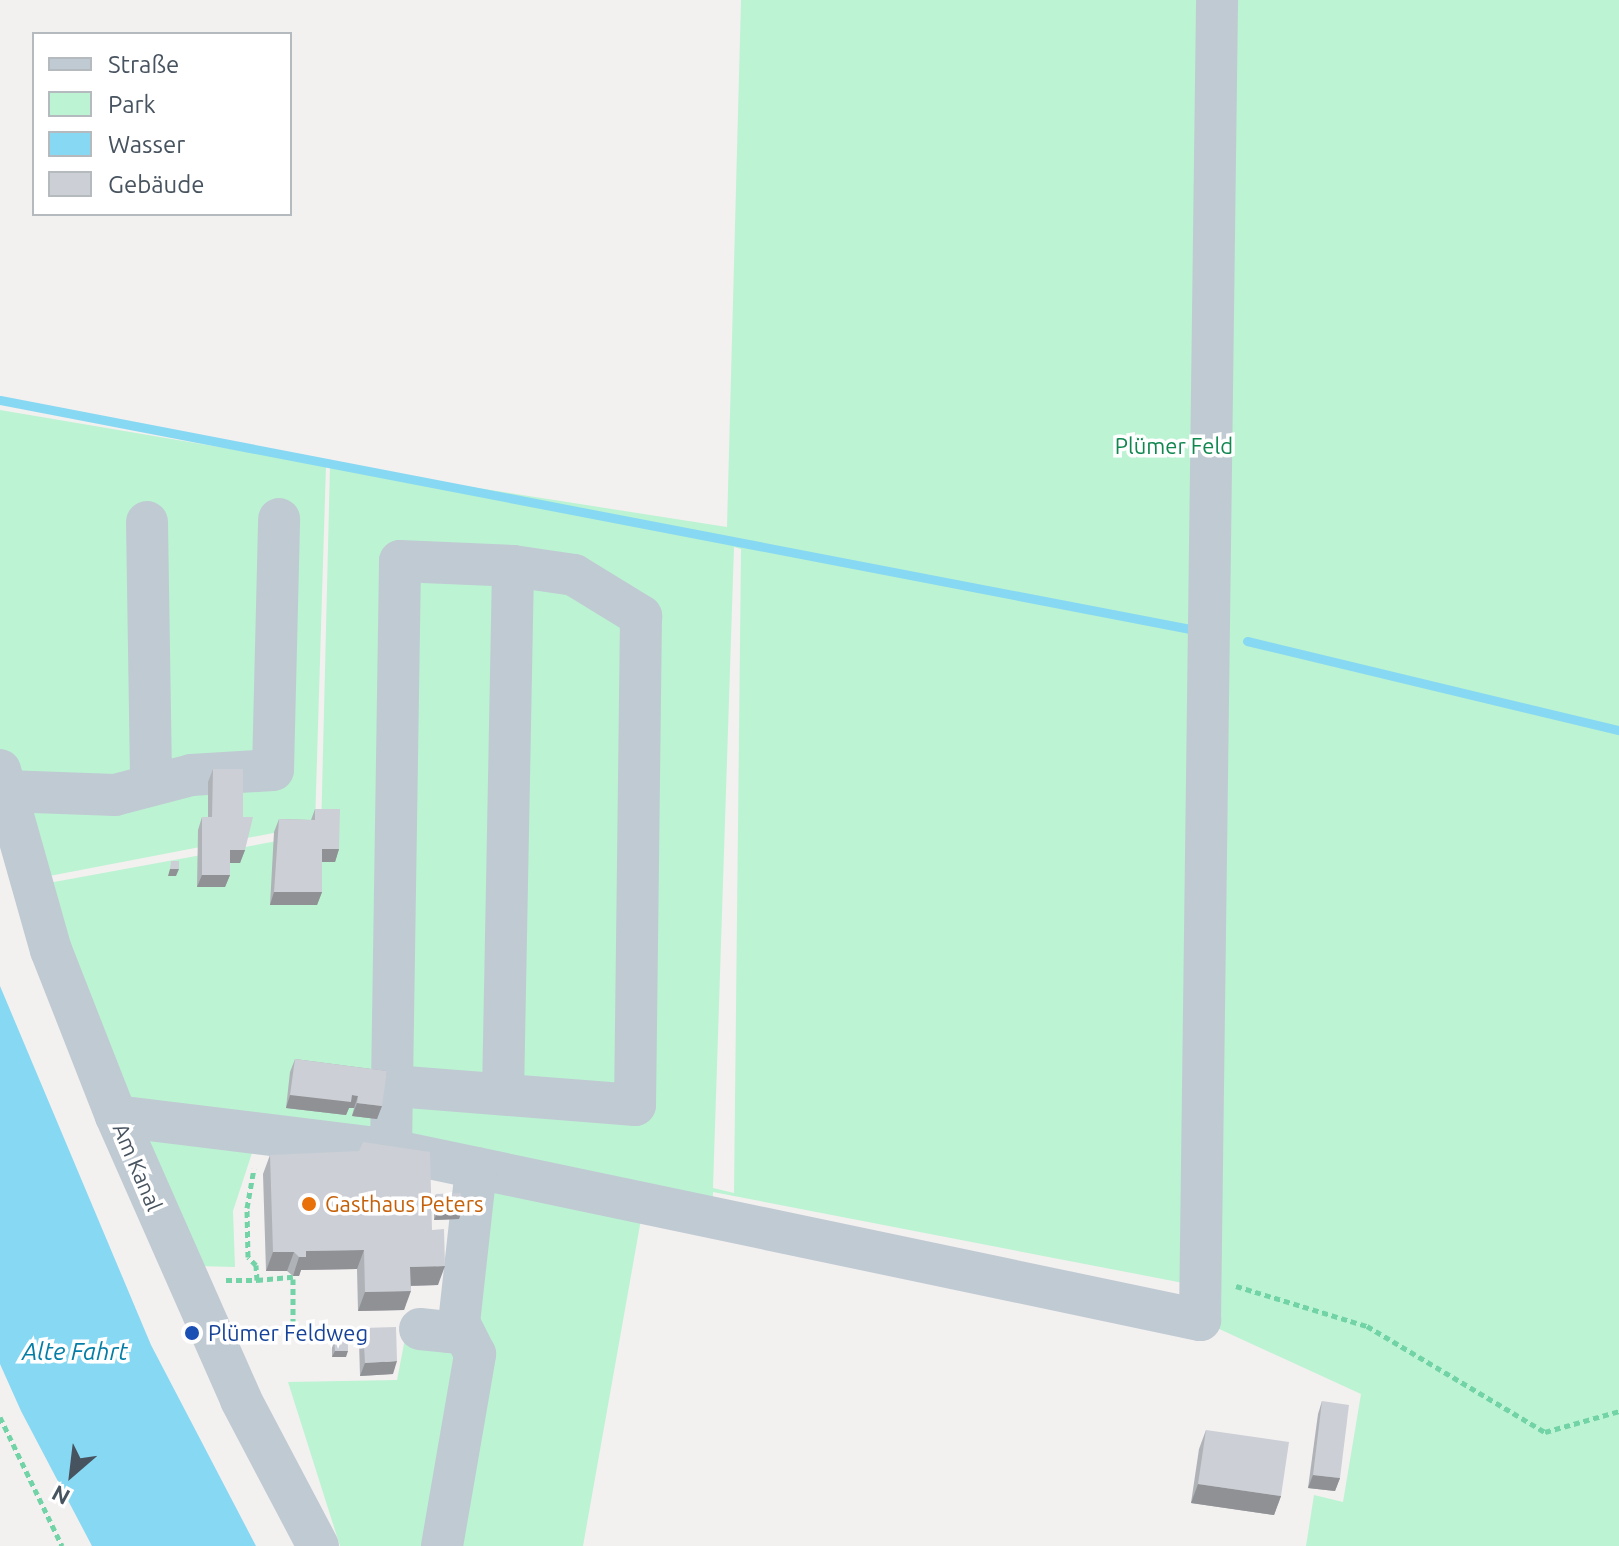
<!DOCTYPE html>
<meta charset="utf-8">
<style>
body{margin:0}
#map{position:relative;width:1619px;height:1546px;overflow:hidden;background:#f3f0f0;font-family:Ubuntu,sans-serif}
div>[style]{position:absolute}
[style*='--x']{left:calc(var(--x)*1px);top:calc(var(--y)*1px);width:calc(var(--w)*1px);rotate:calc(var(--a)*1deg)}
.green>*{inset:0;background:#bcf3d3}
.water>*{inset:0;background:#87d8f2}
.stream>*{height:9px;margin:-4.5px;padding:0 4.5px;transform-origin:4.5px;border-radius:4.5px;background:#87d8f2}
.path>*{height:5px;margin-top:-2.5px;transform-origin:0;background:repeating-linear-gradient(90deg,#72d3a7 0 6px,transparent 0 10px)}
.minor>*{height:42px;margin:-21px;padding:0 21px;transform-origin:21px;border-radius:21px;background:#c0cad3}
.wall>*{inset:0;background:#afb2b7}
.shaded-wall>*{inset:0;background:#8f9195}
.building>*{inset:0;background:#cccfd5}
.dots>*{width:22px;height:22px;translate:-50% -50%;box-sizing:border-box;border:4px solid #fff;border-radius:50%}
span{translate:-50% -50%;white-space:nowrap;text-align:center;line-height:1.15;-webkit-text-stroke:7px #fff;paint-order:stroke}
.park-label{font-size:22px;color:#118750}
.street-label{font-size:22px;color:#47535f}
.food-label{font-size:22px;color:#c56008}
.left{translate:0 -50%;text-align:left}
.transit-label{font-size:22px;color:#164399}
.water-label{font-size:24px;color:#047ea6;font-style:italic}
.legend{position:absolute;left:32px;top:32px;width:260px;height:184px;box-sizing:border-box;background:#fff;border:2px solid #b5babf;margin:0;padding:10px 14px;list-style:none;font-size:24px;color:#47535f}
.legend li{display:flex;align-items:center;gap:16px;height:40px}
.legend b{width:40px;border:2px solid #b5babf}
.north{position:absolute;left:32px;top:1434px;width:80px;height:80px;-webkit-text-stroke:6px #fff;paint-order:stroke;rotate:208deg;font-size:22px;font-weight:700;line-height:32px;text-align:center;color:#47535f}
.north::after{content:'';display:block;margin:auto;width:28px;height:36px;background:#47535f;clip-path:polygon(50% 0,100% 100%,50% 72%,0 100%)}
</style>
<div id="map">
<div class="green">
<div style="clip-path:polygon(evenodd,741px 0,1619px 0,1619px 1546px,1306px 1546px,1314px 1495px,1343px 1502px,1361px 1394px,1204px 1322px,1204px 1287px,713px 1192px,712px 1219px,643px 1208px,583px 1546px,340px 1546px,288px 1382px,397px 1380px,409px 1318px,446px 1313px,465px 1162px,117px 1112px,43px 884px,321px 833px,330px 465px,727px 527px,741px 0,734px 547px,741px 549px,734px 1193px,713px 1188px,734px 547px)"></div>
<div style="clip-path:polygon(0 410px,326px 465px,315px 825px,39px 878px,0 749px)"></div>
<div style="clip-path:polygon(148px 1136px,253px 1150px,233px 1211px,235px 1267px,197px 1266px,144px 1141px)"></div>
</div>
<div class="water">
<div style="clip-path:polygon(0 986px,151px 1345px,256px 1546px,92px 1546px,21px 1411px,0 1364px)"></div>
</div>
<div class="stream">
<div style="--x:0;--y:400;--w:1212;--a:10.89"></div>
<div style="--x:1247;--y:641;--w:382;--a:13.5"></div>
</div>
<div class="path">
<div style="--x:293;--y:1279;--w:50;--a:90"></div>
<div style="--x:226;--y:1280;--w:31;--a:0"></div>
<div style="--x:257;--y:1280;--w:15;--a:-94"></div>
<div style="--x:256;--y:1265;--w:11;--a:-135"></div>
<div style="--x:248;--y:1257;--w:49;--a:-91.2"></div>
<div style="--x:247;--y:1208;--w:40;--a:-80"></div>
<div style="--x:257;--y:1280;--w:36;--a:-5"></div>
<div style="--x:1236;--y:1286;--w:137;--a:17"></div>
<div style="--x:1367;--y:1326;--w:207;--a:30.8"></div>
<div style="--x:1545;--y:1432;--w:77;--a:-15.8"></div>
<div style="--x:0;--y:1417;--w:143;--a:64.3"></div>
</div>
<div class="minor">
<div style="--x:147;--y:522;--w:263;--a:89.1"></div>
<div style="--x:0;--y:770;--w:187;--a:74.2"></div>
<div style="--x:51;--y:950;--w:178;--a:68.6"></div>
<div style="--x:116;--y:1116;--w:310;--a:66.2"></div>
<div style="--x:241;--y:1400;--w:165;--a:62.2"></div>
<div style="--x:6;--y:791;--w:109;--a:2.1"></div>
<div style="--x:115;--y:795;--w:79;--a:-14.7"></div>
<div style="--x:191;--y:775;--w:82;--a:-3.5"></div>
<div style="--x:273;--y:770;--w:251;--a:-88.6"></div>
<div style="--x:503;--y:1094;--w:528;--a:-88.91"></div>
<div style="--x:116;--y:1116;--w:277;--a:7"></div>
<div style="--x:391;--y:1150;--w:827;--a:11.87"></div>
<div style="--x:1200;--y:1320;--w:1320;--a:-89.26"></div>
<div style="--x:391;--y:1150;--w:589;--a:-89.12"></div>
<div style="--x:400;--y:561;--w:113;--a:2.5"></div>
<div style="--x:513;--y:566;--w:62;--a:8.4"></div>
<div style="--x:574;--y:575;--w:79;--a:31.5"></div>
<div style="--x:641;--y:616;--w:489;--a:90.7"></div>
<div style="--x:635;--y:1105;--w:243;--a:-175.5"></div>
<div style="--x:420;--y:1329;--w:30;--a:6"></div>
<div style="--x:450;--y:1332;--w:13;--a:-45"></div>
<div style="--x:459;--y:1323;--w:156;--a:-83.7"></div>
<div style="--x:442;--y:1546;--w:195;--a:-80.2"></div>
<div style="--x:475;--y:1354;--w:35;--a:-117"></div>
</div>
<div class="wall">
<div style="clip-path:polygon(213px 769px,243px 817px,245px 850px,240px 863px,230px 863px,230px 875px,225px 887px,197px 887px,198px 830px,202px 817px,208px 817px,208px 782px)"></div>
<div style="clip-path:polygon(315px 809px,339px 849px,335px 862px,322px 862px,322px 892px,317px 905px,270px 905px,274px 832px,279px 819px,311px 820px)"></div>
<div style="clip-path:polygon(295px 1059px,387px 1071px,377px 1119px,352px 1116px,354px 1108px,349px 1108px,346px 1115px,286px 1108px,290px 1072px)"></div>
<div style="clip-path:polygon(270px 1155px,432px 1230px,438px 1285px,411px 1286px,404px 1310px,358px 1311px,357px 1269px,301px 1270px,299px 1276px,293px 1276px,287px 1271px,266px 1271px,263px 1174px)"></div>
<div style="clip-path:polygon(436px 1194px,461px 1213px,459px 1219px,434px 1220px,434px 1200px)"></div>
<div style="clip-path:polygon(363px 1328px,393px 1374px,360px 1376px,359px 1341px)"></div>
<div style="clip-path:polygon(334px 1337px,346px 1357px,332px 1357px,332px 1344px)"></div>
<div style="clip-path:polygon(1322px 1401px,1340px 1478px,1335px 1491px,1308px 1488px,1318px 1414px)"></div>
<div style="clip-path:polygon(1206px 1430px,1281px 1496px,1274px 1515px,1191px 1503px,1199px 1449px)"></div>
</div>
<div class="shaded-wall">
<div style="clip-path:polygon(322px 849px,339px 849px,335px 862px,317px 862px)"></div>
<div style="clip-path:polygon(230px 850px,245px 850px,240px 863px,225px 863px)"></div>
<div style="clip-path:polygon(170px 869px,179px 869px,176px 876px,168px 876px)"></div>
<div style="clip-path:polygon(202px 875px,230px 875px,225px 887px,197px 887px)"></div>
<div style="clip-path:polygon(274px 892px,322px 892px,317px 905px,270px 905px)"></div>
<div style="clip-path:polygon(290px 1095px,352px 1095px,358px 1096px,354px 1108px,349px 1108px,346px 1115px,286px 1108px)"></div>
<div style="clip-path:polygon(357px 1103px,382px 1106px,377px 1119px,352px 1116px)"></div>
<div style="clip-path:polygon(437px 1213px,461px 1213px,459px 1219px,434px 1220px)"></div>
<div style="clip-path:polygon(364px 1250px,357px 1269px,301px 1270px,299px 1276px,293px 1276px,299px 1257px,306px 1251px)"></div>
<div style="clip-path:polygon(273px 1252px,294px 1252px,287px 1271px,266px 1271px)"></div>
<div style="clip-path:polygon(445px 1266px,438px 1285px,403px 1286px,410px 1267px)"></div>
<div style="clip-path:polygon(411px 1291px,404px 1310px,358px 1311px,365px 1292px)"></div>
<div style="clip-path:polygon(335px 1351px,348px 1351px,346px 1357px,332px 1357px)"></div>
<div style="clip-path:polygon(397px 1361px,393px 1374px,360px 1376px,365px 1363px)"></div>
<div style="clip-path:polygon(1313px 1475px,1340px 1478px,1335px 1491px,1308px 1488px)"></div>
<div style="clip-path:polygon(1198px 1484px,1281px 1496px,1274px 1515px,1191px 1503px)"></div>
</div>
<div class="building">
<div style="clip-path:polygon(213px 769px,243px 769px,243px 817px,253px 817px,245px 850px,230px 850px,230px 875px,202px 875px,202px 817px,212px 817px)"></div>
<div style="clip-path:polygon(315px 809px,340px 809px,339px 849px,322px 849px,322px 892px,274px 892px,279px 819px,315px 820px)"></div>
<div style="clip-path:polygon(171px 861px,179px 861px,179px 869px,170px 869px)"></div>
<div style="clip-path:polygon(295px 1059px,387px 1071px,382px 1106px,357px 1103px,358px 1096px,352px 1095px,351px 1102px,290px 1095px)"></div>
<div style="clip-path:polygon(363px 1142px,430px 1152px,432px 1230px,444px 1229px,445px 1266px,410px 1267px,411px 1291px,365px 1292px,364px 1250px,306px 1251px,306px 1257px,299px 1257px,294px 1252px,273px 1252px,270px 1155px,359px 1151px)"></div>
<div style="clip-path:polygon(461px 1193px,461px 1213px,437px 1213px,436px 1194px)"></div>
<div style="clip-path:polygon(396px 1327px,397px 1361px,365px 1363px,363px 1328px)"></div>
<div style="clip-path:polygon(334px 1337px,348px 1337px,348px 1351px,335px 1351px)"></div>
<div style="clip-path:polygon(1322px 1401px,1349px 1405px,1340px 1478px,1313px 1475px)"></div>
<div style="clip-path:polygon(1206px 1430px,1289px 1442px,1281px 1496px,1198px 1484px)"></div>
</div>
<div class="dots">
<div style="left:309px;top:1204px;background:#e8710a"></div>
<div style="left:192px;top:1333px;background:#1a4fb4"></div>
</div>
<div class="park-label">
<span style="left:1174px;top:446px">Plümer Feld</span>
</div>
<div class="street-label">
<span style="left:138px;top:1167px;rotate:67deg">Am Kanal</span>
</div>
<div class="food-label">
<span class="left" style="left:325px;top:1204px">Gasthaus Peters</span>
</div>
<div class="transit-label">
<span class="left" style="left:208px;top:1333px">Plümer Feldweg</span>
</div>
<div class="water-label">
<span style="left:75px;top:1352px">Alte Fahrt</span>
</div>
<ul class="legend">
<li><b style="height:10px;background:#c0cad3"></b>Straße</li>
<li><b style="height:22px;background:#bcf3d3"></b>Park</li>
<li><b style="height:22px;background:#87d8f2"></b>Wasser</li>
<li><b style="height:22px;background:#cccfd5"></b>Gebäude</li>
</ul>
<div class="north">N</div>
</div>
